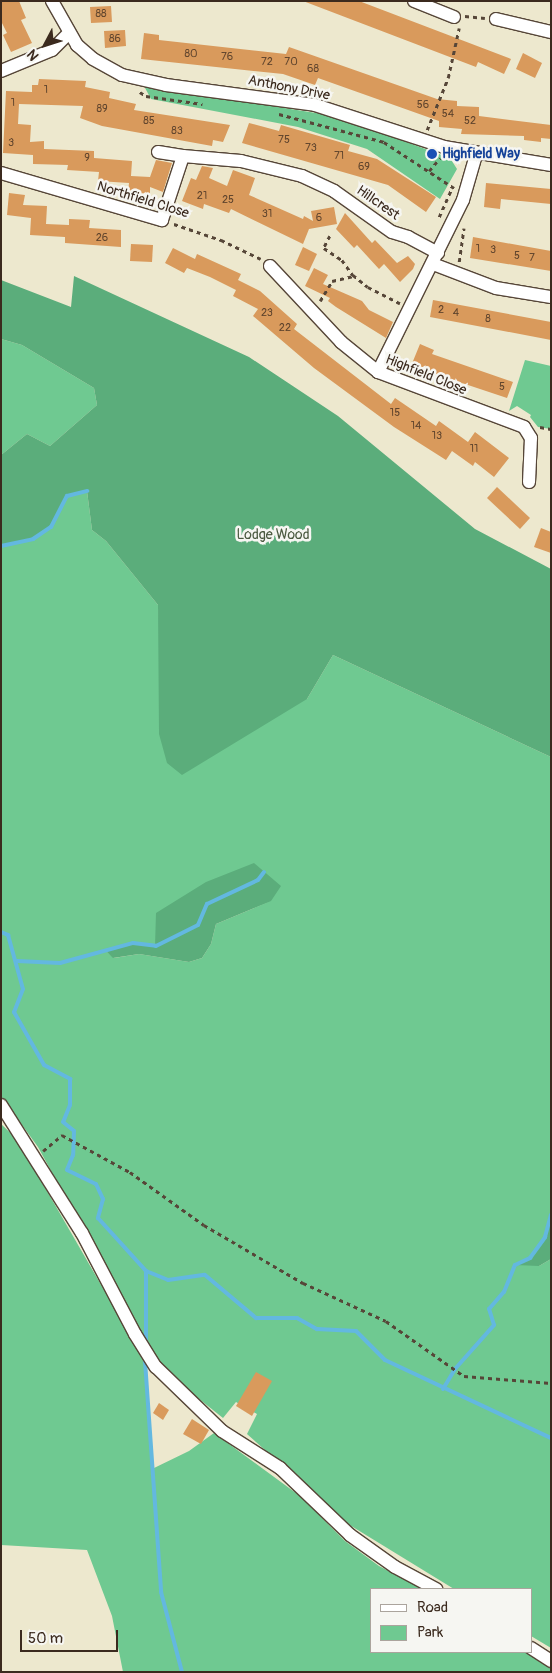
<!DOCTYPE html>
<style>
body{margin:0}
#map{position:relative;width:552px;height:1673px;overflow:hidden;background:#ede8ce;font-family:Pangolin,sans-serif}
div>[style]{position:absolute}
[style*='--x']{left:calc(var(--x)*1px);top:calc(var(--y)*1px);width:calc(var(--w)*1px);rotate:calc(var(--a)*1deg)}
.green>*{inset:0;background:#6fc991}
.forest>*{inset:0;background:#5bad7b}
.stream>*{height:4px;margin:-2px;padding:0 2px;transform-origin:2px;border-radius:2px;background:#63b8e0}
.building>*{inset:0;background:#d99a5c}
.path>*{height:2.5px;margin-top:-1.25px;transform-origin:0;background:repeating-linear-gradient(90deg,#564638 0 4px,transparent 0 8px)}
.roads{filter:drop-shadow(1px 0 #564638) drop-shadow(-1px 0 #564638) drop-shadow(0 1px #564638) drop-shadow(0 -1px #564638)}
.minor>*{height:12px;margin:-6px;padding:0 6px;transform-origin:6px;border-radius:6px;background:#fff}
.dots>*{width:14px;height:14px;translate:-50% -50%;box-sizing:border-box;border:2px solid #f6f6f2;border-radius:50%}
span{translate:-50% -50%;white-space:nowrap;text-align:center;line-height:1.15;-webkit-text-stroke:5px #f6f6f2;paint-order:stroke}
.number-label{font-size:11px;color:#62462e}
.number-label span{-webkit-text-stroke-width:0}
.street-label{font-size:14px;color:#3b2a1e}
.transit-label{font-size:14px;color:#164399;font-weight:700}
.left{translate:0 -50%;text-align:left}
.park-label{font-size:14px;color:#4b5a40}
.frame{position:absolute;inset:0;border:2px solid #3b2a1e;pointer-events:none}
.legend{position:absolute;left:370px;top:1588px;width:162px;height:65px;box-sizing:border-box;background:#f6f6f2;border:1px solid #aba49d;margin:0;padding:6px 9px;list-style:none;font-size:15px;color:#3b2a1e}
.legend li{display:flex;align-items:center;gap:10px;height:25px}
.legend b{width:25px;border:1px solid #aba49d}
.north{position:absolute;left:20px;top:20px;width:50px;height:50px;-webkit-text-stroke:4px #f6f6f2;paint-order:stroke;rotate:230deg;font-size:14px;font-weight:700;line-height:20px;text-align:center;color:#3b2a1e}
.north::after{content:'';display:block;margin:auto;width:18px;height:22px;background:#3b2a1e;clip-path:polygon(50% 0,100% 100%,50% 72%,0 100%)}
.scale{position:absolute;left:20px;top:1630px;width:98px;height:22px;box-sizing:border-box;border:2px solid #3b2a1e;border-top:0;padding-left:6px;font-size:15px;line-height:18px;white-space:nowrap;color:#3b2a1e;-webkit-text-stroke:4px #f6f6f2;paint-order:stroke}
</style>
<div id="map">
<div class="green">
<div style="clip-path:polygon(144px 86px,335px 116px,450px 158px,457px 169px,440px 199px,367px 149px,298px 127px,151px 99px)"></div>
<div style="clip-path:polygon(1px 339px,22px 345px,94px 388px,97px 405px,50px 446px,27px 434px,1px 455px)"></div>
<div style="clip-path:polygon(525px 360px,551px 366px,551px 429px,538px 427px,530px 417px,531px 415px,517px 406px,509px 411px)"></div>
<div style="clip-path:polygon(evenodd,87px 491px,92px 530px,106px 541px,158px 605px,161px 645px,307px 699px,333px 655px,551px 757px,551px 1215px,545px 1237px,530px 1258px,539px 1266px,551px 1259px,551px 1648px,531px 1636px,531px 1589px,454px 1589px,348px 1524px,247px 1434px,257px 1414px,236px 1402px,223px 1418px,174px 1379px,146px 1345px,38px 1147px,1px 1096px,1px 546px,33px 539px,51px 527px,67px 496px,87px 491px,271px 901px,216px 924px,211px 944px,202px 958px,189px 962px,139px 954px,114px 958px,105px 950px,132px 943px,156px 946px,271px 901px)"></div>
<div style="clip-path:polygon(1px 1124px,17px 1139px,145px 1361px,152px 1469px,189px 1451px,214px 1433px,300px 1496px,345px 1541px,379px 1566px,423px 1589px,371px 1589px,371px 1652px,524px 1652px,551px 1667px,551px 1672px,123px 1672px,112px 1616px,87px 1550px,1px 1545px)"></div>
</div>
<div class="forest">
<div style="clip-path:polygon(74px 276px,249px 357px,338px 416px,475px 529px,551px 569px,551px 757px,333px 655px,307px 699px,182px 775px,167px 763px,159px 734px,158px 605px,106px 541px,92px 530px,87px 491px,67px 496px,51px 527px,33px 539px,1px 546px,1px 455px,27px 434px,50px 446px,97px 405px,94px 388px,22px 345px,1px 339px,1px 280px,71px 307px)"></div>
<div style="clip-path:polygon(254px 863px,281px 886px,271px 901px,216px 924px,211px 944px,202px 958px,189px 962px,139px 954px,113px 958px,105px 950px,133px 943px,155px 946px,156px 913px,206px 882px)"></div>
<div style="clip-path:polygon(551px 1215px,551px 1259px,539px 1266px,515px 1265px,530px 1258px,545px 1237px)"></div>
</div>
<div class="stream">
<div style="--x:1;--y:546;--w:33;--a:-12"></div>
<div style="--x:33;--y:539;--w:22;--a:-34"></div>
<div style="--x:51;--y:527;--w:35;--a:-63"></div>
<div style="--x:67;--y:496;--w:21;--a:-14"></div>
<div style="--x:1;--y:932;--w:8;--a:23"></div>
<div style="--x:8;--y:935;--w:56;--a:74.5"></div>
<div style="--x:23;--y:989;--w:25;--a:111"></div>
<div style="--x:14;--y:1012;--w:61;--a:60.5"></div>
<div style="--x:44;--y:1065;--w:30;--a:28"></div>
<div style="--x:70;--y:1079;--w:26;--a:90"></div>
<div style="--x:70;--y:1105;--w:18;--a:112"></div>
<div style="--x:63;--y:1122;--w:14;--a:39"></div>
<div style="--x:74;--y:1131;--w:24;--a:92"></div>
<div style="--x:73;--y:1155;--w:16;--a:112"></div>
<div style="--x:67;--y:1170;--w:32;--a:26"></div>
<div style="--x:96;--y:1184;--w:17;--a:65"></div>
<div style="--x:103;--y:1199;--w:20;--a:105"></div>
<div style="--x:98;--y:1218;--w:72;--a:47.8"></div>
<div style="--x:146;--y:1271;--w:24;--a:22"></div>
<div style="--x:168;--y:1280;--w:37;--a:-8"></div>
<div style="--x:205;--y:1275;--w:67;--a:40.1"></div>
<div style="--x:256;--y:1318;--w:41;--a:0"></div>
<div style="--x:297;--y:1318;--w:23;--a:29"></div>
<div style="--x:317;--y:1329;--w:39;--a:3"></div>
<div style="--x:356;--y:1331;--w:41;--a:45"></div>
<div style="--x:385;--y:1360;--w:183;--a:25.2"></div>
<div style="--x:17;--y:961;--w:43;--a:2.7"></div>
<div style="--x:60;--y:963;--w:76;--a:-15.3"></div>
<div style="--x:133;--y:943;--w:23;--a:7"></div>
<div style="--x:156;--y:946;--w:47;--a:-26.6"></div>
<div style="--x:198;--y:925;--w:23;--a:-67"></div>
<div style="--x:207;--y:904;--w:56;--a:-25.2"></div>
<div style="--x:258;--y:880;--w:10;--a:-53"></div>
<div style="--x:146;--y:1343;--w:72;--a:-90"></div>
<div style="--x:145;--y:1361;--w:232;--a:86"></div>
<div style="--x:161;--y:1592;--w:83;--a:75.3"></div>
<div style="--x:443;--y:1389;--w:23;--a:-59"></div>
<div style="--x:455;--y:1369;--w:59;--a:-48.4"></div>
<div style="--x:494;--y:1325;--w:17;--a:-107"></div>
<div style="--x:489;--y:1309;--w:23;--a:-49"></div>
<div style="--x:504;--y:1292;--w:29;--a:-68"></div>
<div style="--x:515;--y:1265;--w:17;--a:-25"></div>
<div style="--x:530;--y:1258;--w:26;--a:-54"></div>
<div style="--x:545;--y:1237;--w:23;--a:-75"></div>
</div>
<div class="building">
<div style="clip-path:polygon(1px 1px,19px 1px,26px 18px,21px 20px,32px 43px,11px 52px,3px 35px,7px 33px,1px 21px)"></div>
<div style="clip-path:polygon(303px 1px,359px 1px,511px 59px,504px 74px,478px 62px,476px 67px)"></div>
<div style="clip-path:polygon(111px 6px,112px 22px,91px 23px,90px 7px)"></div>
<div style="clip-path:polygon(125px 30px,126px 46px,105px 48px,104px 31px)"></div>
<div style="clip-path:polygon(144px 33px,159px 35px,159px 40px,286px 54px,289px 47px,437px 99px,457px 101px,457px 106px,479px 107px,479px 116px,551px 125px,551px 139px,541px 138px,541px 142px,524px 140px,524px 136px,461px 134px,462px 129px,439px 127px,439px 121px,318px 78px,315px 85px,283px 74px,141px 59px)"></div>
<div style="clip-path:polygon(523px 53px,542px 63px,535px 78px,516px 69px)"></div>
<div style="clip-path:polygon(39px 79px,86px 81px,85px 87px,110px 92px,109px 98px,136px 104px,134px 110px,230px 125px,223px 142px,213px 140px,212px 146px,102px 126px,80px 118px,83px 106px,19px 104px,18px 124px,31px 125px,30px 142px,44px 141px,44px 149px,94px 151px,94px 158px,132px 161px,131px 176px,150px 177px,156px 160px,172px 163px,163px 192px,150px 187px,150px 194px,128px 193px,129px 183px,98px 181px,99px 172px,67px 170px,68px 165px,33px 164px,33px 155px,3px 153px,6px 91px,32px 92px,32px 85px,38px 85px)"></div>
<div style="clip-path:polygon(249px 123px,279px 131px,281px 125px,350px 145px,348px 151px,377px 159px,436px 197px,426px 212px,388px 185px,242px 143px)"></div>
<div style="clip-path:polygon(202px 166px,213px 168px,209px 178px,227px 186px,233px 170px,255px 178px,249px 195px,303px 219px,304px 216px,313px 221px,311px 211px,334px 207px,337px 224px,309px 229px,303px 244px,231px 209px,229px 213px,204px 204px,203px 209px,182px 201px,191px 178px,196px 180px)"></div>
<div style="clip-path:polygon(486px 183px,551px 189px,551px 204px,501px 199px,500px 209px,484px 207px)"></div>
<div style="clip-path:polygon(9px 193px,25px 195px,23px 205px,47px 206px,46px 224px,69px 225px,69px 219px,90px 220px,89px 228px,121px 230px,121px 247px,65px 243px,65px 237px,30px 235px,31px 218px,7px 215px)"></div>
<div style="clip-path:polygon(345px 213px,372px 243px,375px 240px,397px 263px,408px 256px,415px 264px,413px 269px,400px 282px,384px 264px,379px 269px,357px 245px,354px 248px,336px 229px)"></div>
<div style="clip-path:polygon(473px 237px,551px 251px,551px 271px,470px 258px)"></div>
<div style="clip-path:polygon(131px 244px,153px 245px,152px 262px,130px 261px)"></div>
<div style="clip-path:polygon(303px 247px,317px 254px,309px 271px,295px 265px)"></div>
<div style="clip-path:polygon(173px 248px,195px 259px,197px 254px,241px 274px,238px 280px,260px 291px,297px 324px,294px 329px,391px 404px,395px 398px,436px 426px,439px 421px,468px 442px,475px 432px,509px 458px,494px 477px,475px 462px,473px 466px,452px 451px,446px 460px,394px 427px,314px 368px,253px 316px,258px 309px,233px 296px,236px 290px,210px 277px,187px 268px,184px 273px,165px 263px)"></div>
<div style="clip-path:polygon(314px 268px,328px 275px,323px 284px,362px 301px,369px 310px,393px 322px,386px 338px,336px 307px,328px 301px,330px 298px,305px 286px)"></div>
<div style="clip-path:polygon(433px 300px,551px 322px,551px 340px,430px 317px)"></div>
<div style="clip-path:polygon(420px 344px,434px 350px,432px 354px,513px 382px,507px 398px,411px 366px)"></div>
<div style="clip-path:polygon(497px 487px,530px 518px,520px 529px,487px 498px)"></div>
<div style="clip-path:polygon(541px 528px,551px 532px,551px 553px,534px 547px)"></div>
<div style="clip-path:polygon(256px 1372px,272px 1381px,252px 1416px,236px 1406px)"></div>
<div style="clip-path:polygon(159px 1403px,169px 1410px,163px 1420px,153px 1413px)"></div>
<div style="clip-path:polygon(192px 1419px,209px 1430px,201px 1444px,183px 1434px)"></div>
</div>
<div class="path">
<div style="--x:465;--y:16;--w:20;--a:6"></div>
<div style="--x:140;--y:92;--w:7;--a:34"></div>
<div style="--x:146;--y:96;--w:57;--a:8.1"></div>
<div style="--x:279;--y:114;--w:109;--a:14.9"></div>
<div style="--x:384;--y:142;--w:84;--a:33.3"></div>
<div style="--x:427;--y:130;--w:56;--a:-68"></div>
<div style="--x:448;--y:78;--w:51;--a:-77.6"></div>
<div style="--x:429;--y:171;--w:17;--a:-50"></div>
<div style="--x:439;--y:217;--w:32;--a:-66"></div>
<div style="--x:174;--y:224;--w:50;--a:18.8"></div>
<div style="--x:221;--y:240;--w:44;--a:25.4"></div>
<div style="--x:330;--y:236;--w:13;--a:117"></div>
<div style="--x:324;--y:248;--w:22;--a:34"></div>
<div style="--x:342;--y:260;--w:19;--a:54"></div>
<div style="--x:353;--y:275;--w:19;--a:39"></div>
<div style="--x:368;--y:287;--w:36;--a:27"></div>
<div style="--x:459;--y:262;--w:34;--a:-82"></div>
<div style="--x:320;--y:301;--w:23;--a:-59"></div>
<div style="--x:332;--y:281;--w:22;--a:-13"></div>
<div style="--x:540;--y:427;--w:11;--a:10"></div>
<div style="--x:43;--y:1151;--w:25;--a:-40"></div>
<div style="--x:62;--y:1135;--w:77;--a:28.6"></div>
<div style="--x:130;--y:1172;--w:91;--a:35.6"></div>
<div style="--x:204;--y:1225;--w:115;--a:30.4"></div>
<div style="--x:303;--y:1283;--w:91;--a:24.6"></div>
<div style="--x:386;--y:1321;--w:95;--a:35.2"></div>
<div style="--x:464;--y:1376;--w:87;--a:4.6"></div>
</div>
<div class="roads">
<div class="minor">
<div style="--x:52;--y:1;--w:51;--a:60.4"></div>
<div style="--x:77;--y:45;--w:21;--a:41"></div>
<div style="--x:93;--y:59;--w:33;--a:29"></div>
<div style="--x:122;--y:75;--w:45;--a:12.8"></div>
<div style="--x:166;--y:85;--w:150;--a:7.6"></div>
<div style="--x:315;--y:105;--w:136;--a:18"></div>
<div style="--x:444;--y:147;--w:109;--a:9.5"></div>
<div style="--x:414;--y:1;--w:43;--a:21.8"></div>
<div style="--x:496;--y:19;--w:57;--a:13.3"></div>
<div style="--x:1;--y:71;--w:55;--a:-22.4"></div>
<div style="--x:52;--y:50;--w:23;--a:-45"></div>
<div style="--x:158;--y:152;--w:25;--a:9"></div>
<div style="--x:1;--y:173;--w:168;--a:16.3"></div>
<div style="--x:162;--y:220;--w:67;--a:-71.8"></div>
<div style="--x:183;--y:156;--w:58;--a:4.9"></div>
<div style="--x:241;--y:161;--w:63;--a:13.8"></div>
<div style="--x:302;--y:176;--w:35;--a:25"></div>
<div style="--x:334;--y:191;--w:71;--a:35.3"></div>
<div style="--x:392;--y:232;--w:17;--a:17"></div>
<div style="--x:408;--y:237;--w:34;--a:28"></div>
<div style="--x:433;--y:264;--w:67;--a:20.9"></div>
<div style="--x:496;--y:288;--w:56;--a:9.3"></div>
<div style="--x:270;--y:266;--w:104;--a:46.9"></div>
<div style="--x:341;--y:342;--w:48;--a:39"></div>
<div style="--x:378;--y:372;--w:156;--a:20.6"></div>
<div style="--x:524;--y:427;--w:13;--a:58"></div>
<div style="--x:531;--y:438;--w:44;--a:92.6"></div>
<div style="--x:378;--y:372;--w:192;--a:-63.7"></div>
<div style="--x:463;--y:200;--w:47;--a:-73.9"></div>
<div style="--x:1;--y:1105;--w:151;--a:57.7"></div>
<div style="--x:82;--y:1233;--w:114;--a:62.3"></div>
<div style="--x:135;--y:1334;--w:39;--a:58"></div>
<div style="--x:156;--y:1367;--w:92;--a:44.1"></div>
<div style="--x:222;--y:1431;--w:69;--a:32.5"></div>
<div style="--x:280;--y:1468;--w:97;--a:43.7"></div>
<div style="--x:350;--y:1535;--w:55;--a:35.4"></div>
<div style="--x:395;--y:1567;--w:47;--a:28.2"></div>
<div style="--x:531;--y:1648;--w:24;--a:33"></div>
</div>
</div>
<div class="dots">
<div style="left:432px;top:154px;background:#1a4fb4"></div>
</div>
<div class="number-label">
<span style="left:101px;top:14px">88</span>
<span style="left:115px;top:39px">86</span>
<span style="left:191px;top:54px">80</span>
<span style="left:227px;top:57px">76</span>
<span style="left:267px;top:62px">72</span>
<span style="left:291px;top:62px">70</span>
<span style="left:313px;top:69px">68</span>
<span style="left:46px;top:90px">1</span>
<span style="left:13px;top:103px">1</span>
<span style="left:423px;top:105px">56</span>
<span style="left:102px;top:109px">89</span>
<span style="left:448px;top:114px">54</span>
<span style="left:149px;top:121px">85</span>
<span style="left:470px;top:121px">52</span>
<span style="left:177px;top:131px">83</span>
<span style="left:284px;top:140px">75</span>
<span style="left:11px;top:143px">3</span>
<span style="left:311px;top:148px">73</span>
<span style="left:339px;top:156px">71</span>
<span style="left:87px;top:158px">9</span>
<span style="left:364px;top:167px">69</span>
<span style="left:202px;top:196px">21</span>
<span style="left:228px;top:200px">25</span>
<span style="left:267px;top:214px">31</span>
<span style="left:319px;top:218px">6</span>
<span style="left:102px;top:238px">26</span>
<span style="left:478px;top:249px">1</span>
<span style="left:493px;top:250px">3</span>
<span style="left:517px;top:256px">5</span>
<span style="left:532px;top:258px">7</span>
<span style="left:441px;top:310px">2</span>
<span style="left:267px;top:313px">23</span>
<span style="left:456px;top:313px">4</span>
<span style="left:488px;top:319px">8</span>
<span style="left:285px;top:328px">22</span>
<span style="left:502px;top:387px">5</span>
<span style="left:395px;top:413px">15</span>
<span style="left:416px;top:426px">14</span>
<span style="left:437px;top:436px">13</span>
<span style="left:474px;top:449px">11</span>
</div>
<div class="street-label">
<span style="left:289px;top:88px;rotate:11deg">Anthony Drive</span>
<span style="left:143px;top:200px;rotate:17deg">Northfield Close</span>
<span style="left:378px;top:203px;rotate:35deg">Hillcrest</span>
<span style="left:426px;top:375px;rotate:22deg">Highfield Close</span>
</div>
<div class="transit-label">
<span class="left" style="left:442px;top:154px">Highfield Way</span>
</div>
<div class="park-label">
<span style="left:273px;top:535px">Lodge Wood</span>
</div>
<div class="frame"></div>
<ul class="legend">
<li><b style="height:6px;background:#fff"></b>Road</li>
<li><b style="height:14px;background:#6fc991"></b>Park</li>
</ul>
<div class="north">N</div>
<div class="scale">50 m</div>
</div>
